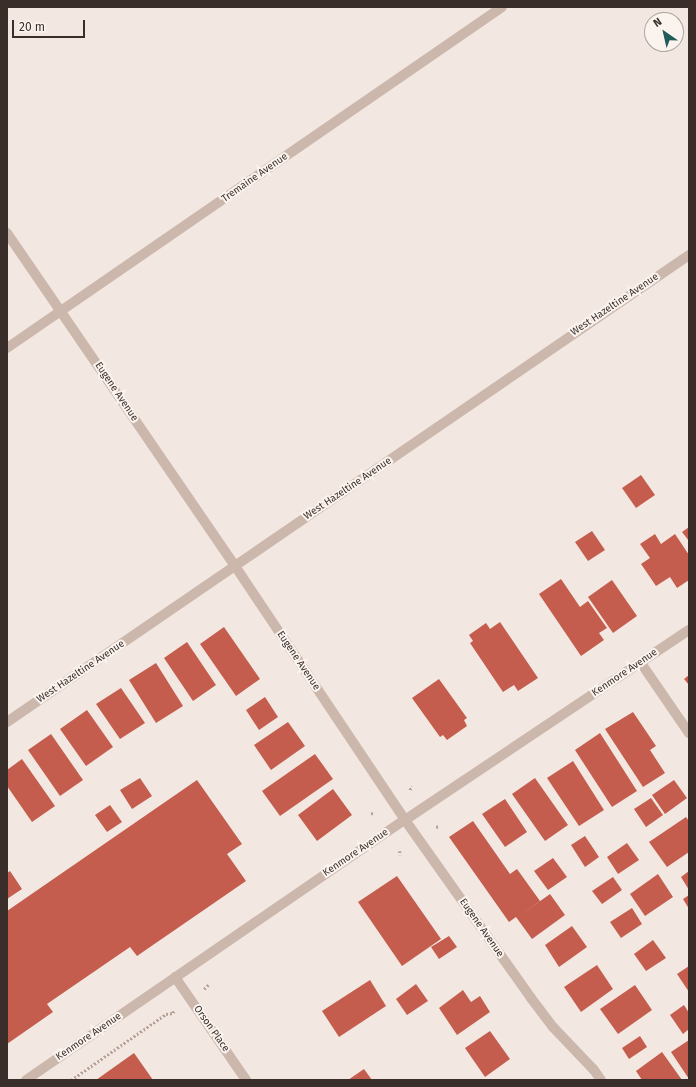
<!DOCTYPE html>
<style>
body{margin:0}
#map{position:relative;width:696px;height:1087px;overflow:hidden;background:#f3e8e1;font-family:"Fira Sans",sans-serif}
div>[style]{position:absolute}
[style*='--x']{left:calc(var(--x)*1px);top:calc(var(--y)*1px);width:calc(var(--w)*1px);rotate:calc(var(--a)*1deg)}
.building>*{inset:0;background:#c45d4e}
.path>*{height:2.5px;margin-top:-1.25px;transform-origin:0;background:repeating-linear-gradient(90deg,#b8a196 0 2px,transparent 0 4px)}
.minor>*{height:10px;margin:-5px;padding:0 5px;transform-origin:5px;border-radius:5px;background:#ccb7ac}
.tertiary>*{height:10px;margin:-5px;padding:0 5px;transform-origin:5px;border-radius:5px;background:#ccb7ac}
span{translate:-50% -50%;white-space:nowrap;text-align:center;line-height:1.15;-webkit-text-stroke:4px #faf3ee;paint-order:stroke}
.street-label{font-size:10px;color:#3a2e2b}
.frame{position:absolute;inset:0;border:8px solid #3a2e2b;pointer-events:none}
.north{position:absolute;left:644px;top:12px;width:40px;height:40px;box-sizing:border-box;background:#faf3ee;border:1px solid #ada4a0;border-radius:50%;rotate:326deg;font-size:11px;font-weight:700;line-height:16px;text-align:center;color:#3a2e2b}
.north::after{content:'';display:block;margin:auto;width:14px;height:18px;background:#215c59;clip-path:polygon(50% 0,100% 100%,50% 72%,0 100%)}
.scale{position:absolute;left:12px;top:20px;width:73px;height:18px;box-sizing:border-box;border:2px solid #3a2e2b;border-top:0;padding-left:5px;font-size:12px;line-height:14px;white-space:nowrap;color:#3a2e2b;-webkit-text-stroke:3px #faf3ee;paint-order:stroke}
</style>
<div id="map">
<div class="building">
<div style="clip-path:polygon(641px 475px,655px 495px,636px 508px,622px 488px)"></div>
<div style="clip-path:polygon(689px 527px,689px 541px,682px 532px)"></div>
<div style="clip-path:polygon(592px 531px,605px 550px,588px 561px,575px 542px)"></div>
<div style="clip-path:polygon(655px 534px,661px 544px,675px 534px,689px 555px,689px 580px,677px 588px,670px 577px,656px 586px,641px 564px,650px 558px,640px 544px)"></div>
<div style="clip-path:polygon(561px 579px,580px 607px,588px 601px,607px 628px,599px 633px,604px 640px,581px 656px,539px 594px)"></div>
<div style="clip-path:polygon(612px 580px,637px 616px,613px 633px,588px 597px)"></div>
<div style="clip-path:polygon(500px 622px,538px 678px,518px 691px,514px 685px,503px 692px,470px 643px,473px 641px,469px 635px,486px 623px,490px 629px)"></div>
<div style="clip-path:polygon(224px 627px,260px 679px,236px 696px,200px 644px)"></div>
<div style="clip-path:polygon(187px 642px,216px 685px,193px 701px,164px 658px)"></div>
<div style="clip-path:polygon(156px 663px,183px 706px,156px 723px,129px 680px)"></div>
<div style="clip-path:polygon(689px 675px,689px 685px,684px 679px)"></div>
<div style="clip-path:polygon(439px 679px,467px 718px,464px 720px,467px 726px,447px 740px,443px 735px,440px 737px,412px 698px)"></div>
<div style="clip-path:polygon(121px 688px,145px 723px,120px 739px,96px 704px)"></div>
<div style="clip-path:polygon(265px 697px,278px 717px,259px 730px,246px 710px)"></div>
<div style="clip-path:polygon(87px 710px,113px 747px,86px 766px,60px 729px)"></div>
<div style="clip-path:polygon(633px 712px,656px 746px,650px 750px,665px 773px,643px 787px,605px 729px)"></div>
<div style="clip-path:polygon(288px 722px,305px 746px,271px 770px,254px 745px)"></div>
<div style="clip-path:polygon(600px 733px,637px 791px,612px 807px,575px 750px)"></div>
<div style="clip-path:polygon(51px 734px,83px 780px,60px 796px,28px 750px)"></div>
<div style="clip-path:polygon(315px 754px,333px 779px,280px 816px,262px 791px)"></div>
<div style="clip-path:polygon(22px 759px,55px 806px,32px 822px,7px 786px,7px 770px)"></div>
<div style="clip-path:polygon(573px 761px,604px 810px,579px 826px,547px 778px)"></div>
<div style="clip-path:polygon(140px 778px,152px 796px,132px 809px,120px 790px)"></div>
<div style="clip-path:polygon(535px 778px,568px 825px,545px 841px,512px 794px)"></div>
<div style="clip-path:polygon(197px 780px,242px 844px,227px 854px,246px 881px,137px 956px,130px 947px,47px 1004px,53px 1012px,7px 1044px,7px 911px)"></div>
<div style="clip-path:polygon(674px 780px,687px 798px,665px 814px,652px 795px)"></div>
<div style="clip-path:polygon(333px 789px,352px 815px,317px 841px,298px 815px)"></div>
<div style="clip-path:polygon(651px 798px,663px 815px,646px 827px,634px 809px)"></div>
<div style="clip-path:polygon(505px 799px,527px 832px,505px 847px,482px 814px)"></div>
<div style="clip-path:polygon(110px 805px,122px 822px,107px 832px,95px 815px)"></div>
<div style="clip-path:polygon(686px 817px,689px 821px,689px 852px,667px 867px,649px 842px)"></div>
<div style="clip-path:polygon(473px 821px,510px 874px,517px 869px,540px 901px,518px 917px,550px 894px,565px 915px,532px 939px,516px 917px,509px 922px,449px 837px)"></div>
<div style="clip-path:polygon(585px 836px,599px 857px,585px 867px,571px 845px)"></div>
<div style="clip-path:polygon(627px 843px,639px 860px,618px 874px,607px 857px)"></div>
<div style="clip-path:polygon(553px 858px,567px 877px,548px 890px,534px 871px)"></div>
<div style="clip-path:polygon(10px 871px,22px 889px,7px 899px,7px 873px)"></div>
<div style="clip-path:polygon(689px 871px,689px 890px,681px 877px)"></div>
<div style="clip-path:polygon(658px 874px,673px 897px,645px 916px,630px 894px)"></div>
<div style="clip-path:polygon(397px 876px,441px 939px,402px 966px,358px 902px)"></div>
<div style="clip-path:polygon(613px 877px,622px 890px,602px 904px,592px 891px)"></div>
<div style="clip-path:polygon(689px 895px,689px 909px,683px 899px)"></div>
<div style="clip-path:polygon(632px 908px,642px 924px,621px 938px,610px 922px)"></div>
<div style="clip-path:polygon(572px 926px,587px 947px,559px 967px,545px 945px)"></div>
<div style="clip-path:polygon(449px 936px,457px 947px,439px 959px,431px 947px)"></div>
<div style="clip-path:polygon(653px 940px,666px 958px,646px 971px,634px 954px)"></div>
<div style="clip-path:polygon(597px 965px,613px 989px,581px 1012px,564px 987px)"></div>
<div style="clip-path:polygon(689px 966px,689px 992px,677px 974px)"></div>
<div style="clip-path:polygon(370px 980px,386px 1006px,339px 1037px,322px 1011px)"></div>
<div style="clip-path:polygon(416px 984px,428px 1001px,407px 1015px,396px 999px)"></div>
<div style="clip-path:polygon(635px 985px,652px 1010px,618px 1034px,600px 1009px)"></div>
<div style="clip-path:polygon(463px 990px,471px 1002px,480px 996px,490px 1012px,457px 1035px,439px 1008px)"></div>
<div style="clip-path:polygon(684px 1005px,689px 1013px,689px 1029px,683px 1034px,670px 1015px)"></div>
<div style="clip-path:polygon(490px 1031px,510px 1059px,485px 1077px,465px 1048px)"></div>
<div style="clip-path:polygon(640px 1036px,647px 1047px,629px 1059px,622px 1048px)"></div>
<div style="clip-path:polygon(689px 1040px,689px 1079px,671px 1052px)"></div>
<div style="clip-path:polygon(662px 1052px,682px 1080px,642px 1080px,636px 1071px)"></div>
<div style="clip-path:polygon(134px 1053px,153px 1080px,96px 1080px)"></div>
<div style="clip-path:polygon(364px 1069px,372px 1080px,348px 1080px)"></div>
</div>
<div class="path">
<div style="--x:410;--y:790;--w:4;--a:-76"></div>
<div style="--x:371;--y:813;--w:3;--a:18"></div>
<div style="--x:436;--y:827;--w:3;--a:-18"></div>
<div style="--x:400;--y:851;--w:4;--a:90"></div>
<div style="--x:204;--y:989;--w:6;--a:-45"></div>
<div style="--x:71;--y:1080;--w:116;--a:-34.8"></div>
<div style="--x:166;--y:1014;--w:7;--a:-8"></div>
<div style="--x:173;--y:1013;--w:3;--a:-72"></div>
</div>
<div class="minor">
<div style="--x:7;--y:233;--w:404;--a:55.6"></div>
<div style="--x:235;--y:566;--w:306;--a:56.2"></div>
<div style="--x:405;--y:820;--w:218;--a:54.7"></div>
<div style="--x:531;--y:998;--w:36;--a:53"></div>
<div style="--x:553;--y:1027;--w:59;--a:46.4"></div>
<div style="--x:594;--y:1070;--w:12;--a:55"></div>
<div style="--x:7;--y:348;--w:601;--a:-34.56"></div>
<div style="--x:641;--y:663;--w:85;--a:55.6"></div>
<div style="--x:7;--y:722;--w:827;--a:-34.4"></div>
<div style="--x:175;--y:977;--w:125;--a:55.4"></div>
</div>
<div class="tertiary">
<div style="--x:26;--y:1080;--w:460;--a:-34.5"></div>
<div style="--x:405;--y:820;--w:342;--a:-33.8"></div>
</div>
<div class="street-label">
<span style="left:255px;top:178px;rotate:-35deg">Tremaine Avenue</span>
<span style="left:615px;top:305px;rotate:-34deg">West Hazeltine Avenue</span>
<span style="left:116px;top:392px;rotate:56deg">Eugene Avenue</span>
<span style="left:348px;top:489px;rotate:-34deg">West Hazeltine Avenue</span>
<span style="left:298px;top:661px;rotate:56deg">Eugene Avenue</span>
<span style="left:81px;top:672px;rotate:-34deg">West Hazeltine Avenue</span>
<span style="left:625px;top:673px;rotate:-34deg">Kenmore Avenue</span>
<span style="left:356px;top:853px;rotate:-34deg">Kenmore Avenue</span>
<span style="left:481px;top:928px;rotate:55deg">Eugene Avenue</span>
<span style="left:211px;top:1029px;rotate:55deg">Orson Place</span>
<span style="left:89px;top:1037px;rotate:-34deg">Kenmore Avenue</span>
</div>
<div class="frame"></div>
<div class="north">N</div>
<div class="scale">20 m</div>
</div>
